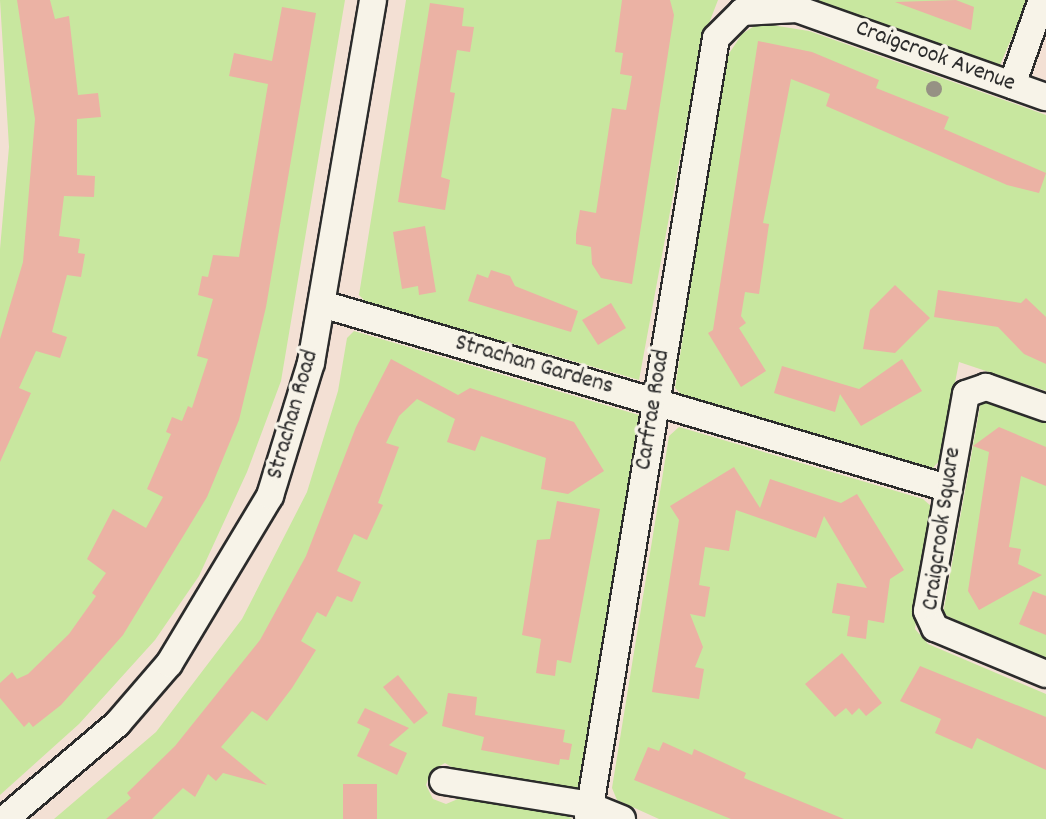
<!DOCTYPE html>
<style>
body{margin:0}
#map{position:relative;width:1046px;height:819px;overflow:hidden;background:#f3e0d4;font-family:Dekko,sans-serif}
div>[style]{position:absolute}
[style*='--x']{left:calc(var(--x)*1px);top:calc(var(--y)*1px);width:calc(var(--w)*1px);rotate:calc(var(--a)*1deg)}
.green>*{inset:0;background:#c8e79f}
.building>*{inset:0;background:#ebb2a4}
.roads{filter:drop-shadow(2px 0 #2b2b2b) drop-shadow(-2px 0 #2b2b2b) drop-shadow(0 2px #2b2b2b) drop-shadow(0 -2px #2b2b2b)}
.minor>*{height:26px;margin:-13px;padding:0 13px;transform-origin:13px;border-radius:13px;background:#f7f3e8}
.trees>*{width:16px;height:16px;margin:-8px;border-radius:50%;background:#969184}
span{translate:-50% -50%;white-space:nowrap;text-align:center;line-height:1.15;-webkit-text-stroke:7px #f7f3e8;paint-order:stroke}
.street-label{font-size:24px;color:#2b2b2b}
</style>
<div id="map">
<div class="green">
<div style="clip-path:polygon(0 0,345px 0,281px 381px,247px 472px,199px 576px,155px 640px,79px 724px,0 795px,0 249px,9px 147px)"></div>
<div style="clip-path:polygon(406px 0,718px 0,701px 44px,639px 380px,366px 302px,359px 295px)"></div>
<div style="clip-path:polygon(815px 0,1028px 0,1000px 65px)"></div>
<div style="clip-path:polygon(759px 23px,809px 31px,1046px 115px,1046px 391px,959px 362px,940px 460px,932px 469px,684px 397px,675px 388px,726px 58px,742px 34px)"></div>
<div style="clip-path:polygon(354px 331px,639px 415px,579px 789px,468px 777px,445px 763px,431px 771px,426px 785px,433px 799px,446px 804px,465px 796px,564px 813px,572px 819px,54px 819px,156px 732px,242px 619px,307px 492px,338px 391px,347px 338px)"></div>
<div style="clip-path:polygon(981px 401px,1046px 423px,1046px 661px,943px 614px)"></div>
<div style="clip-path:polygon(679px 427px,923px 499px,932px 507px,915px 629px,928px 644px,1046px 694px,1046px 819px,659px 819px,617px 800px,612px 788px,669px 436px)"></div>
</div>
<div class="building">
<div style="clip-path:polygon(17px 0,50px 0,55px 19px,69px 16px,78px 95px,98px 93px,101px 117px,77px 119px,77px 175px,95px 176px,94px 197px,64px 196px,59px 236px,80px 239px,78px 253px,85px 254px,81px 277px,67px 275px,52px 332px,67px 337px,60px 358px,36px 351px,19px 388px,31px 393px,0 462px,0 339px,23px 262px,35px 119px)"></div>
<div style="clip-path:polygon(622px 0,670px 0,674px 15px,632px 284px,601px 278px,592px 264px,591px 247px,576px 244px,576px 234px,580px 210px,596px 213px,612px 108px,626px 110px,632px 76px,620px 74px,623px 53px,615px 52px)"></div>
<div style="clip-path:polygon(956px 0,974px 7px,971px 30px,895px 2px)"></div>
<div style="clip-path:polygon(430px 3px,464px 8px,462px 26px,474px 27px,470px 52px,457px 50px,450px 92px,455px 93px,441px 177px,450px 180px,445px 210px,398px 202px)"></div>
<div style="clip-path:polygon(282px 7px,316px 13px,266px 307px,239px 420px,207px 497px,123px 635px,61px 705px,33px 727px,29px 722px,24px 727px,0 698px,0 683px,12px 672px,17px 679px,28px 674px,69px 634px,96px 596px,92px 593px,106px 573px,87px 559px,113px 509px,146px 528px,163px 497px,147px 489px,171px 434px,166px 432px,172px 417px,182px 421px,188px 406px,192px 408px,208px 359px,197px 356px,213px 299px,198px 295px,202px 276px,208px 277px,213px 255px,239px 257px,268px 84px,229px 76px,234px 53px,272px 61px)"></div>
<div style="clip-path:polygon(758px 41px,812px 52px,879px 80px,876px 88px,949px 117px,944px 129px,1046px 173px,1039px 193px,1007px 185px,826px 106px,830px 94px,791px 79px,763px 223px,769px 224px,759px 294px,745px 292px,741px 316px,746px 323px,739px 328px,766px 371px,741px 387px,708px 333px,713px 330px)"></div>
<div style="clip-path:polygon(425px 226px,436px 292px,419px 295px,418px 286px,402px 289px,393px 232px)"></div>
<div style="clip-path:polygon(491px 270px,510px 276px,515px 286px,578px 311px,571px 332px,468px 301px,477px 274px,488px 278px)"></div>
<div style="clip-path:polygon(895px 285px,930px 318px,895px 353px,863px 349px,870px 310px)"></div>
<div style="clip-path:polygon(938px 290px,1021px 303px,1026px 298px,1046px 317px,1046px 364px,1024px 354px,998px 327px,934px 317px)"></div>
<div style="clip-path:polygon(611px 303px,626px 328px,598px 345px,582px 320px)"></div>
<div style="clip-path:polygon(391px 359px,458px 395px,470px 388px,574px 422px,604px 471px,568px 494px,541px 489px,546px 458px,481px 436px,475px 451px,447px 442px,455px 419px,417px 399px,399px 416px,386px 443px,399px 447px,378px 503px,383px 505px,367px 540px,354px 534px,337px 571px,361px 582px,352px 602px,337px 596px,326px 617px,317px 612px,301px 641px,316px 650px,292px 688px,267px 721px,252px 711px,221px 747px,267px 785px,223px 773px,216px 781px,208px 774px,195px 797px,183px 788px,152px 819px,106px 819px,131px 798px,127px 793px,175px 746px,260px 640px,306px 556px,356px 427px)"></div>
<div style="clip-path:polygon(902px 359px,922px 391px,861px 426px,840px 394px,835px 412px,774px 393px,782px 366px,859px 389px)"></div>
<div style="clip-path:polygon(999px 427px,1046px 447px,1046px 486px,1021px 476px,1009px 547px,1021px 549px,1018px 564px,1042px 575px,979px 610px,968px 591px,989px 452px,973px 446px)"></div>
<div style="clip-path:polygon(734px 467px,760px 508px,770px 479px,841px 503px,857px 494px,904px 570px,890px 579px,884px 623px,868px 620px,866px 639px,847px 636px,850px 616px,832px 613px,837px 583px,867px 588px,824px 516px,816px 538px,736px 510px,729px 551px,705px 547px,699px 585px,710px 587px,705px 617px,690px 614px,703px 647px,695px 667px,704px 669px,699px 699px,652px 692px,679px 520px,670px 506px)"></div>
<div style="clip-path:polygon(557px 501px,600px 509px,571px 663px,557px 660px,555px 676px,536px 673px,541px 639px,522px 635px,537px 540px,550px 539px)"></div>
<div style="clip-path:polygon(1033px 591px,1046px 596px,1046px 635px,1019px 624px)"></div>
<div style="clip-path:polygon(842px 653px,882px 703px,866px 716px,859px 708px,852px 715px,846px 708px,835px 717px,805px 684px)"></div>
<div style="clip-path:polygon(920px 666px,1046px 717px,1046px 770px,977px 738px,972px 749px,935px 733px,941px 719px,900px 701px)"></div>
<div style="clip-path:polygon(398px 675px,428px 713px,414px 724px,383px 687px)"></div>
<div style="clip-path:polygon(448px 693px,477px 697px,475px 715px,565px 730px,563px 742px,572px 744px,569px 760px,560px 759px,559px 765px,481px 750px,484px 737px,442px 726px)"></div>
<div style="clip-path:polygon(365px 708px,409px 728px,389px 745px,407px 753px,397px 775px,357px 756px,370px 729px,357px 723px)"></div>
<div style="clip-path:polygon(663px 742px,692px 755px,694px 749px,746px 773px,744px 778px,844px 819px,731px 819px,634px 780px,648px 747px,659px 751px)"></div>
<div style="clip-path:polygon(343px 784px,377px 784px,377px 819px,343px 819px)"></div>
</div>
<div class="roads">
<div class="minor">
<div style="--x:1012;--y:85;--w:90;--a:-70.6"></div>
<div style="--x:322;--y:304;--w:652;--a:16.4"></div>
<div style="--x:1046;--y:408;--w:64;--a:-160.7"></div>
<div style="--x:986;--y:387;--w:21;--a:161"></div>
<div style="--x:966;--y:394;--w:220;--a:100.2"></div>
<div style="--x:927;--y:611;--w:19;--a:65"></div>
<div style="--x:935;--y:628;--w:120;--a:22.5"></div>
<div style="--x:443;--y:781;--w:144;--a:9.2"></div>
<div style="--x:585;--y:804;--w:40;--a:22"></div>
<div style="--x:5;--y:819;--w:148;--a:-40.3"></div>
<div style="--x:118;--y:723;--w:78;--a:-49.2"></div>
<div style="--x:169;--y:664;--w:196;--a:-59"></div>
<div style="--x:270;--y:496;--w:139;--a:-72.9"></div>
<div style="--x:311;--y:363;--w:368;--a:-80.3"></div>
<div style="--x:588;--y:819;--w:791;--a:-80.69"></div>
<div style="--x:716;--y:38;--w:37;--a:-45"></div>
<div style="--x:742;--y:12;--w:55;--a:-3.1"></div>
<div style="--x:797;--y:9;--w:264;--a:19.5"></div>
</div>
</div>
<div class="trees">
<div style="left:934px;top:89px"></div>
</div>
<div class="street-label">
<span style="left:935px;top:57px;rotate:20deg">Craigcrook Avenue</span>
<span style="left:534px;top:366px;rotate:16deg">Strachan Gardens</span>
<span style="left:654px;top:410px;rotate:-81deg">Carfrae Road</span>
<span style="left:294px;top:415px;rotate:-74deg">Strachan Road</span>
<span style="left:943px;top:529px;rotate:-82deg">Craigcrook Square</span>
</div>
</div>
